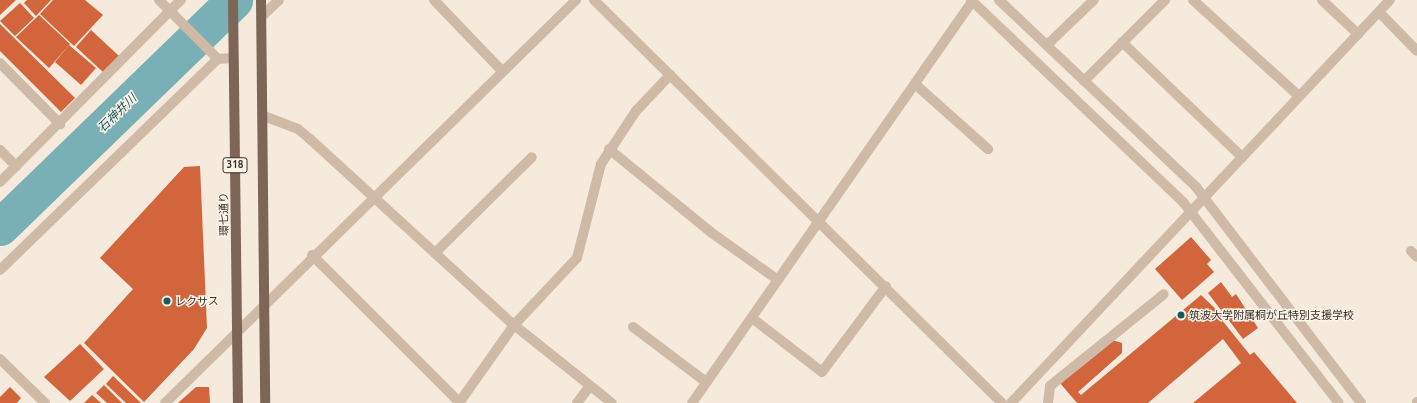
<!DOCTYPE html>
<meta charset="utf-8">
<style>
body{margin:0}
#map{position:relative;width:1417px;height:403px;overflow:hidden;background:#f5eadc;font-family:Ubuntu,"Noto Sans JP",sans-serif}
div>[style]{position:absolute}
[style*='--x']{left:calc(var(--x)*1px);top:calc(var(--y)*1px);width:calc(var(--w)*1px);rotate:calc(var(--a)*1deg)}
.river>*{height:37px;margin:-18.5px;padding:0 18.5px;transform-origin:18.5px;border-radius:18.5px;background:#78b0b5}
.building>*{inset:0;background:#d2653c}
.minor>*{height:10px;margin:-5px;padding:0 5px;transform-origin:5px;border-radius:5px;background:#cebaa6}
.major>*{height:10px;margin:-5px;padding:0 5px;transform-origin:5px;border-radius:5px;background:#7d6557}
.dots>*{width:11px;height:11px;translate:-50% -50%;box-sizing:border-box;border:2px solid #fcf4e9;border-radius:50%}
span{translate:-50% -50%;white-space:nowrap;text-align:center;line-height:1.15;-webkit-text-stroke:3px #fcf4e9;paint-order:stroke}
.shield-label span{padding:1px 3px;background:#fcf4e9;border:1px solid;border-radius:3px;-webkit-text-stroke-width:0}
.shield-label{font-size:10px;color:#3a2e28;font-weight:700}
.street-label{font-size:11px;color:#3a2e28}
.poi-label{font-size:11px;color:#3a2e28}
.left{translate:0 -50%;text-align:left}
.water-label{font-size:12px;color:#195960;font-style:italic}
</style>
<div id="map">
<div class="river">
<div style="--x:0;--y:227;--w:326;--a:-44.1"></div>
</div>
<div class="building">
<div style="clip-path:polygon(0 0,16px 0,0 15px)"></div>
<div style="clip-path:polygon(27px 0,51px 0,36px 16px,24px 3px)"></div>
<div style="clip-path:polygon(53px 0,85px 0,103px 15px,74px 46px,40px 14px)"></div>
<div style="clip-path:polygon(20px 3px,34px 18px,15px 36px,0 21px)"></div>
<div style="clip-path:polygon(39px 15px,70px 44px,49px 68px,16px 37px)"></div>
<div style="clip-path:polygon(0 24px,75px 98px,61px 112px,0 51px)"></div>
<div style="clip-path:polygon(91px 30px,119px 56px,103px 72px,76px 47px)"></div>
<div style="clip-path:polygon(69px 45px,96px 68px,81px 85px,55px 62px)"></div>
<div style="clip-path:polygon(200px 166px,207px 328px,194px 349px,144px 402px,84px 343px,133px 289px,100px 258px,184px 167px)"></div>
<div style="clip-path:polygon(1191px 237px,1211px 260px,1207px 264px,1214px 272px,1182px 300px,1155px 269px)"></div>
<div style="clip-path:polygon(1221px 282px,1232px 297px,1236px 294px,1258px 328px,1243px 339px,1208px 293px)"></div>
<div style="clip-path:polygon(1201px 295px,1224px 317px,1221px 319px,1250px 355px,1254px 352px,1297px 403px,1193px 403px,1241px 363px,1223px 339px,1148px 403px,1077px 403px,1060px 383px,1112px 340px,1122px 343px,1122px 353px,1078px 392px,1081px 395px)"></div>
<div style="clip-path:polygon(80px 344px,104px 369px,70px 401px,44px 377px)"></div>
<div style="clip-path:polygon(113px 376px,141px 403px,126px 403px,106px 384px)"></div>
<div style="clip-path:polygon(104px 385px,122px 403px,107px 403px,96px 393px)"></div>
<div style="clip-path:polygon(10px 387px,21px 398px,17px 403px,0 403px,0 397px)"></div>
<div style="clip-path:polygon(196px 387px,209px 387px,210px 403px,178px 403px)"></div>
<div style="clip-path:polygon(92px 395px,101px 403px,84px 403px)"></div>
</div>
<div class="minor">
<div style="--x:159;--y:0;--w:83;--a:45"></div>
<div style="--x:434;--y:0;--w:98;--a:46.2"></div>
<div style="--x:594;--y:0;--w:573;--a:44.65"></div>
<div style="--x:971;--y:0;--w:293;--a:43.6"></div>
<div style="--x:1183;--y:202;--w:254;--a:52.2"></div>
<div style="--x:999;--y:0;--w:272;--a:43.5"></div>
<div style="--x:1196;--y:187;--w:272;--a:52.6"></div>
<div style="--x:1193;--y:0;--w:143;--a:42.2"></div>
<div style="--x:1322;--y:0;--w:50;--a:43.4"></div>
<div style="--x:1379;--y:12;--w:54;--a:45.7"></div>
<div style="--x:262;--y:16;--w:23;--a:-43"></div>
<div style="--x:1122;--y:42;--w:165;--a:43.8"></div>
<div style="--x:1047;--y:45;--w:65;--a:-43.8"></div>
<div style="--x:0;--y:63;--w:86;--a:45.5"></div>
<div style="--x:1084;--y:81;--w:115;--a:-45"></div>
<div style="--x:915;--y:84;--w:98;--a:41.7"></div>
<div style="--x:264;--y:116;--w:36;--a:21"></div>
<div style="--x:298;--y:129;--w:16;--a:40"></div>
<div style="--x:310;--y:139;--w:276;--a:42.4"></div>
<div style="--x:514;--y:325;--w:125;--a:38.5"></div>
<div style="--x:609;--y:149;--w:133;--a:39.2"></div>
<div style="--x:712;--y:233;--w:81;--a:35.5"></div>
<div style="--x:0;--y:150;--w:23;--a:45"></div>
<div style="--x:0;--y:182;--w:257;--a:-45.2"></div>
<div style="--x:1411;--y:251;--w:8;--a:45"></div>
<div style="--x:435;--y:253;--w:136;--a:-44.7"></div>
<div style="--x:312;--y:255;--w:209;--a:45"></div>
<div style="--x:0;--y:270;--w:303;--a:-44.1"></div>
<div style="--x:218;--y:59;--w:15;--a:-4"></div>
<div style="--x:752;--y:318;--w:88;--a:37.6"></div>
<div style="--x:822;--y:372;--w:107;--a:-53.3"></div>
<div style="--x:633;--y:327;--w:91;--a:37"></div>
<div style="--x:0;--y:359;--w:63;--a:44.4"></div>
<div style="--x:165;--y:403;--w:576;--a:-44.44"></div>
<div style="--x:459;--y:403;--w:95;--a:-54.8"></div>
<div style="--x:514;--y:325;--w:92;--a:-46.8"></div>
<div style="--x:577;--y:258;--w:97;--a:-75.7"></div>
<div style="--x:601;--y:164;--w:64;--a:-56.6"></div>
<div style="--x:636;--y:111;--w:50;--a:-46.6"></div>
<div style="--x:577;--y:403;--w:21;--a:-53"></div>
<div style="--x:692;--y:403;--w:491;--a:-55.1"></div>
<div style="--x:1011;--y:403;--w:553;--a:-46.76"></div>
<div style="--x:1048;--y:403;--w:17;--a:-83"></div>
<div style="--x:1050;--y:386;--w:146;--a:-38.9"></div>
<div style="--x:1417;--y:403;--w:1;--a:-90"></div>
</div>
<div class="major">
<div style="--x:233;--y:0;--w:403;--a:89.3"></div>
<div style="--x:261;--y:0;--w:403;--a:89.4"></div>
</div>
<div class="dots">
<div style="left:167px;top:301px;background:#195960"></div>
<div style="left:1181px;top:315px;background:#195960"></div>
</div>
<div class="shield-label">
<span style="left:235px;top:165px">318</span>
</div>
<div class="street-label">
<span style="left:224px;top:214px;rotate:-91deg">環七通り</span>
</div>
<div class="poi-label">
<span class="left" style="left:175px;top:301px">レクサス</span>
<span class="left" style="left:1189px;top:315px">筑波大学附属桐が丘特別支援学校</span>
</div>
<div class="water-label">
<span style="left:117px;top:113px;rotate:-44deg">石神井川</span>
</div>
</div>
